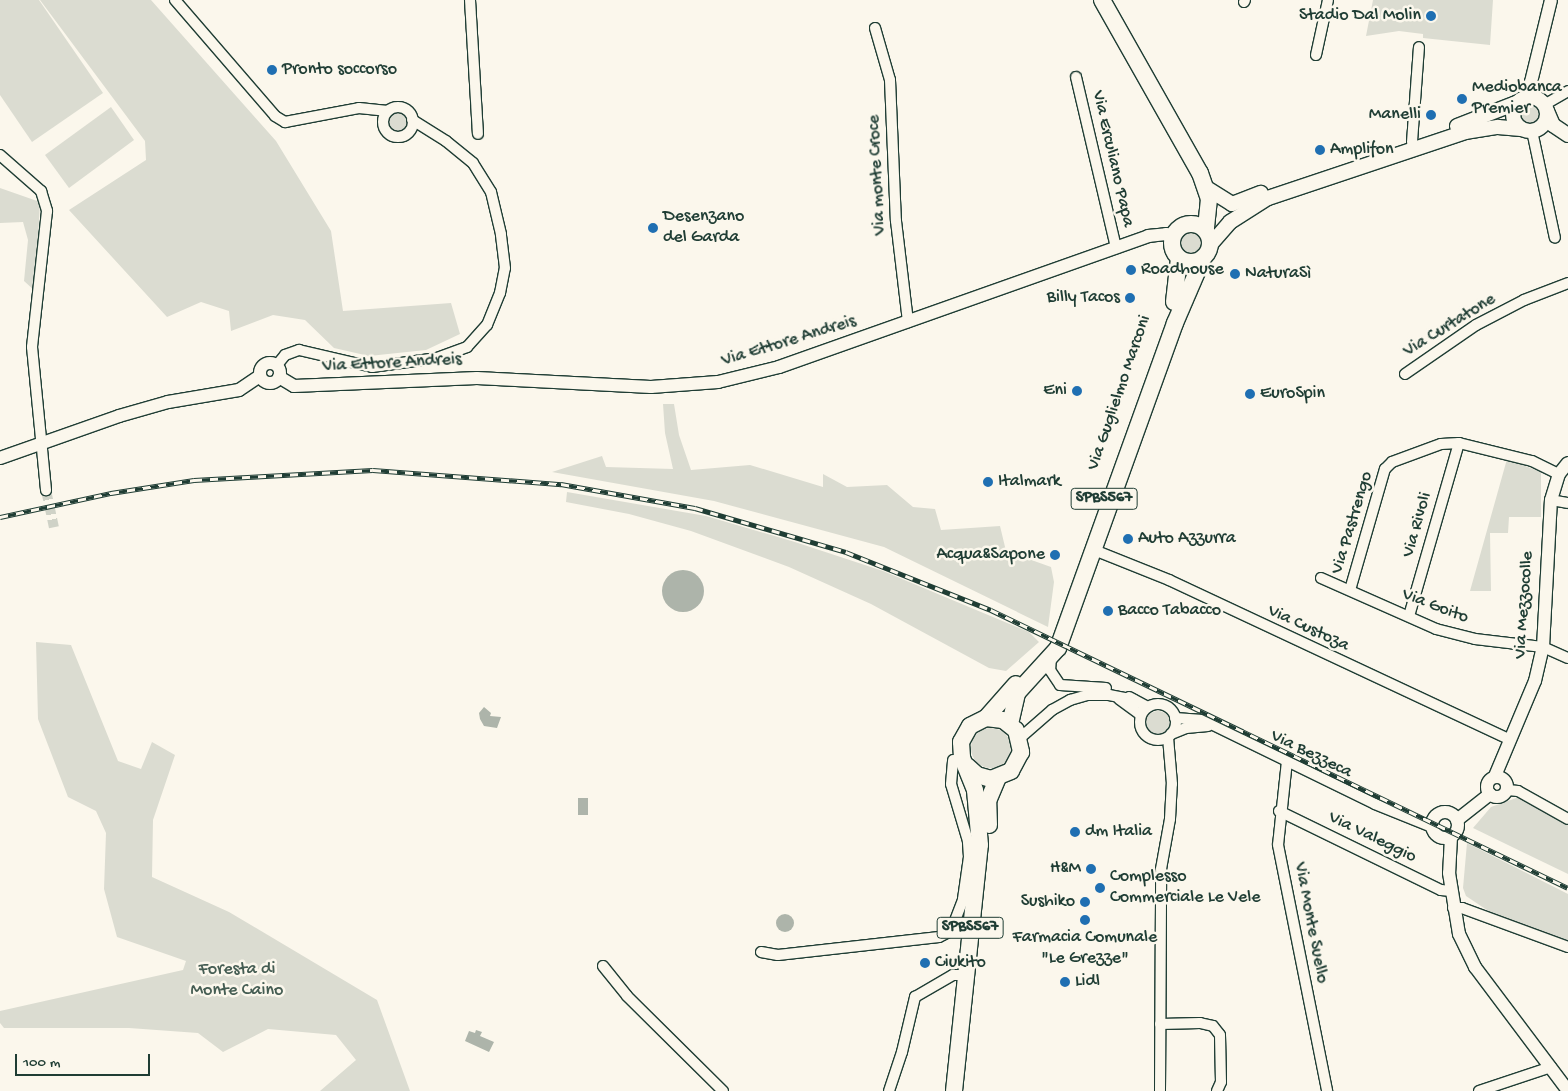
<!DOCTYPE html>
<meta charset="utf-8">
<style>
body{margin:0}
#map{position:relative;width:1568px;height:1091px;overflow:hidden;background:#fbf7ec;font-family:"Gochi Hand",sans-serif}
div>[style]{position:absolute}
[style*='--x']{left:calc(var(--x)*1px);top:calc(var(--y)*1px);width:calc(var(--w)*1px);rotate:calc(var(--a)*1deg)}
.green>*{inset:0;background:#dbdcd1}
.round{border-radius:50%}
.water>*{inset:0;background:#adb4aa}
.minor-tunnel>*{height:10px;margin-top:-5px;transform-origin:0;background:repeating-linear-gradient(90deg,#cfd2c7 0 10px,transparent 0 15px)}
.roads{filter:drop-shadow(1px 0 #1f3d34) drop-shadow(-1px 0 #1f3d34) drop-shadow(0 1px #1f3d34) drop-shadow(0 -1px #1f3d34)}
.minor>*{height:10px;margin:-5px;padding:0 5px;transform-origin:5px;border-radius:5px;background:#fbf7ec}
.minor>.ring{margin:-5px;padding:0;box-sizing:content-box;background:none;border:10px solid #fbf7ec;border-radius:50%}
.tertiary>*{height:12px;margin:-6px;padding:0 6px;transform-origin:6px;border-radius:6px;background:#fbf7ec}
.tertiary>.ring{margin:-6px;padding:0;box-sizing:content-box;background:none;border:12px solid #fbf7ec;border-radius:50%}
.secondary>*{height:14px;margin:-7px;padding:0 7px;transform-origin:7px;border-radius:7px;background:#fbf7ec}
.secondary>.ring{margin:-7px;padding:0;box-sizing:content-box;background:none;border:14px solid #fbf7ec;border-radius:50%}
.primary>*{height:16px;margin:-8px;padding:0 8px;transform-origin:8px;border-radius:8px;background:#fbf7ec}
.primary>.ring{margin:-8px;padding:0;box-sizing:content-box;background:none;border:16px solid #fbf7ec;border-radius:50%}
.rail>*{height:4.5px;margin-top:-2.25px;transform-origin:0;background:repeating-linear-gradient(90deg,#fbf7ec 0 8px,#1f3d34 0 16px);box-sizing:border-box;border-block:1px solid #1f3d34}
.dots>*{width:14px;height:14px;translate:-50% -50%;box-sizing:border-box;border:2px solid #fbf7ec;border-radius:50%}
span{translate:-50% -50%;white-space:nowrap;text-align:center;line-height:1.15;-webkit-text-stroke:5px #fbf7ec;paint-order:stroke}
.shield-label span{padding:1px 4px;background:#fbf7ec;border:1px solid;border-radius:4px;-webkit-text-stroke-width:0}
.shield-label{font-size:16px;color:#1f3d34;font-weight:700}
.poi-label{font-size:18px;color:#1f3d34}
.right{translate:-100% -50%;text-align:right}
.left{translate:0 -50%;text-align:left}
.street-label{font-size:18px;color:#1f3d34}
.park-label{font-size:18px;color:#455d53}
.scale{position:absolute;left:15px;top:1054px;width:135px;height:22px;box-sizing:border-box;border:2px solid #1f3d34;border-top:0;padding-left:6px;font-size:15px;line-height:18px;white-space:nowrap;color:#1f3d34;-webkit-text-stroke:4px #fbf7ec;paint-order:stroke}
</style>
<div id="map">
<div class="green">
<div style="clip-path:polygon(0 0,39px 0,103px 93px,32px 142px,0 95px)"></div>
<div style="clip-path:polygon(40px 0,151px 0,276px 141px,331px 231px,343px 311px,451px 303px,460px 334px,426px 350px,369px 356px,334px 348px,305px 320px,273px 315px,231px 331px,229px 311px,201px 302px,167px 317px,69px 210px,146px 160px,145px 141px)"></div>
<div style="clip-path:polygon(1373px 0,1493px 0,1490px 45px,1423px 38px,1423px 34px,1399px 31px,1366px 36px)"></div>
<div style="clip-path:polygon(1531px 102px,1541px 108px,1543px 115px,1540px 123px,1529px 127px,1519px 122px,1517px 114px,1523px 104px)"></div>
<div style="clip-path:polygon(111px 107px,134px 140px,69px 188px,45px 155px)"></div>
<div class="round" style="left:387px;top:111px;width:22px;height:22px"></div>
<div style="clip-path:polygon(0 188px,40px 202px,35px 291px,24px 281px,28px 240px,23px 222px,0 223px)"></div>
<div class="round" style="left:1179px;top:231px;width:24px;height:24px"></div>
<div style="clip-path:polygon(663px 404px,674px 404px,679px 435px,691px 470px,750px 465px,823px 487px,823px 474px,847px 487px,887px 485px,913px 507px,935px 509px,941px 530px,1000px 526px,1006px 551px,1051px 567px,1054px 582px,1048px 627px,884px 547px,714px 501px,552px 472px,602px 456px,606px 467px,673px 469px,665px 433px)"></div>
<div style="clip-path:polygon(1507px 459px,1541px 472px,1541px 517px,1509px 517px,1508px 533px,1490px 533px,1491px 591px,1470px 591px)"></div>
<div style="clip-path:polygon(567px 492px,706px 516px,795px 542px,883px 571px,1029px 632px,1039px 642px,1006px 671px,989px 668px,871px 604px,789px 567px,691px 531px,629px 514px,566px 502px)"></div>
<div style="clip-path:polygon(36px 642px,71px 645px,118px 761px,141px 769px,152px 742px,175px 755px,153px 820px,152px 877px,229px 912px,377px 1000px,410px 1091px,320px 1091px,356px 1060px,336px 1035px,268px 1029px,223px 1052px,198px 1033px,129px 1028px,4px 1028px,0 1023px,0 1011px,183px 970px,186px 961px,117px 937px,104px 889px,106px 833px,96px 811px,68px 797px,38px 719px)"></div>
<div class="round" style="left:1146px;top:711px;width:24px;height:24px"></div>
<div class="round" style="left:971px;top:728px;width:40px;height:40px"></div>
<div style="clip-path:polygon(1519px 797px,1568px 825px,1568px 874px,1473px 828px,1491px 807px)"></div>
<div style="clip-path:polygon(1467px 843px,1568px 894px,1568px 942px,1496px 916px,1466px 896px,1463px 888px)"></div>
</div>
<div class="water">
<div class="round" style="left:662px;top:570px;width:42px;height:42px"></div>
<div style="clip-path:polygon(484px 707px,491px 713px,490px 716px,501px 717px,497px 728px,484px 726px,480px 719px,479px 713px)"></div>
<div style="clip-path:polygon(578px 798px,588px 798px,588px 815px,578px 815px)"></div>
<div class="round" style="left:776px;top:914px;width:18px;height:18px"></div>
<div style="clip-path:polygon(476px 1030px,482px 1032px,480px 1036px,494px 1042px,489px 1052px,465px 1041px,469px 1031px,475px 1033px)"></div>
</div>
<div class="minor-tunnel">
<div style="--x:46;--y:490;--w:38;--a:78"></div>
</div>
<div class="roads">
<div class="minor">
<div style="--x:175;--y:0;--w:153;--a:49.2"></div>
<div style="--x:275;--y:116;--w:12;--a:31"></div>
<div style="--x:285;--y:122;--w:75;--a:-10.7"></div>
<div style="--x:359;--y:108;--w:29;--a:6"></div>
<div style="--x:470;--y:0;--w:134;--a:86.6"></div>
<div style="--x:1244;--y:2;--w:2;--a:-63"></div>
<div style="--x:875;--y:28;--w:54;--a:73.9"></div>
<div style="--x:890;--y:80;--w:141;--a:87.6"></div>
<div style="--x:896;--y:221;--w:102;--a:83.2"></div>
<div style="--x:1316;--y:55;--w:56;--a:-77.7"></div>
<div style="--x:1076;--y:77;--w:176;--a:76.8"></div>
<div style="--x:1544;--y:105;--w:28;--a:-30"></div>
<div class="ring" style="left:383px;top:107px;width:20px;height:20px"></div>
<div style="--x:1532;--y:131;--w:109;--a:77.9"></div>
<div style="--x:1412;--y:142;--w:95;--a:-85.8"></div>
<div style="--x:0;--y:155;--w:55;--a:41.3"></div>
<div style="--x:41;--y:191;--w:21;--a:73"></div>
<div style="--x:47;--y:211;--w:137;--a:96.3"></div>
<div style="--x:32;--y:347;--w:144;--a:84.4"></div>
<div style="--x:277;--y:365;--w:13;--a:-51"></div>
<div style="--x:285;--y:355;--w:15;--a:-20"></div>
<div style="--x:299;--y:350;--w:75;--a:13.1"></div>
<div style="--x:372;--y:367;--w:66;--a:-7.9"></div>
<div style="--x:437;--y:358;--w:32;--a:-20"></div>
<div style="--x:467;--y:347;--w:30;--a:-48"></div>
<div style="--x:487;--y:325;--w:35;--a:-68"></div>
<div style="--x:500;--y:293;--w:25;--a:-79"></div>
<div style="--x:505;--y:268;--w:34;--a:-97"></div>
<div style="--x:501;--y:234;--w:43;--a:-103.4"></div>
<div style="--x:491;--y:192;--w:34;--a:-122"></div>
<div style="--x:473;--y:163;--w:35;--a:-141"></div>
<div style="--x:446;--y:141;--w:40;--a:-148"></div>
<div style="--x:1405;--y:374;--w:86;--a:-34.6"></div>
<div style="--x:1476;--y:325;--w:54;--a:-27.5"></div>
<div style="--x:1524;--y:300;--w:47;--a:-21.1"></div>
<div style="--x:1551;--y:500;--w:17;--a:10"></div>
<div style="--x:1094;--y:550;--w:81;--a:21.8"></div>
<div style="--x:1169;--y:580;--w:375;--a:25.1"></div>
<div style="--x:1321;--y:578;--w:126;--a:23.9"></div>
<div style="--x:1436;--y:629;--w:40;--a:14.4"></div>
<div style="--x:1475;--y:639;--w:68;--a:6.7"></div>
<div style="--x:1543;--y:647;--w:27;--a:24"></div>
<div style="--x:1350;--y:590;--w:126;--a:-73.9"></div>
<div style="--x:1385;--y:469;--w:10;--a:-45"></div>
<div style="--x:1392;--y:462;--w:52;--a:-20.2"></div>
<div style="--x:1441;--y:444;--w:18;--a:-3"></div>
<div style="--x:1459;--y:443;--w:75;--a:13.9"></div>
<div style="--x:1532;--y:461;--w:30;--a:26"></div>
<div style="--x:1409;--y:616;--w:180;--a:-73.9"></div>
<div style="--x:1051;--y:657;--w:13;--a:94"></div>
<div style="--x:1050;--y:670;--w:18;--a:56"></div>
<div style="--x:1060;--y:685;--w:46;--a:3.7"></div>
<div style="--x:1129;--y:697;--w:21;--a:28"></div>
<div style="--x:1119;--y:699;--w:27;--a:36"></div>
<div class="ring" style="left:1140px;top:704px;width:26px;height:26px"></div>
<div style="--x:1175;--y:718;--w:28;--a:4"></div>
<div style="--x:1203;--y:720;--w:191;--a:26"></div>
<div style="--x:1375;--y:804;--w:61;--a:22"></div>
<div style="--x:1171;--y:734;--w:16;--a:-22"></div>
<div style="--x:1186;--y:728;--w:22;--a:-5"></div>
<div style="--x:1020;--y:738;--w:43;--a:-41.2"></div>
<div style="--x:1052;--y:710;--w:21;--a:-29"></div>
<div style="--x:1070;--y:700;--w:19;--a:-16"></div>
<div style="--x:1088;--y:695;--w:21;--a:0"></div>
<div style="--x:1109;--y:695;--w:25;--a:11"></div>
<div style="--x:1287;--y:761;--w:84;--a:96.1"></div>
<div style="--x:1278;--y:845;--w:251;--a:78.7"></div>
<div style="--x:1508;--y:790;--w:10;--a:6"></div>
<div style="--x:1518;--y:791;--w:57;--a:29.2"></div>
<div style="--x:1279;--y:811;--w:180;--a:26"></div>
<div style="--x:1441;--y:890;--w:10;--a:6"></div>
<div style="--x:1453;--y:908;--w:9;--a:0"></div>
<div style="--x:1462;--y:908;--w:113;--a:20.2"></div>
<div style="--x:951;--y:931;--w:34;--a:-69"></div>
<div style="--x:963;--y:899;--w:42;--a:-81.9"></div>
<div style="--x:969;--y:857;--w:16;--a:-94"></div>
<div style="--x:968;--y:841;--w:59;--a:-106.6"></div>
<div style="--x:951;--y:784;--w:24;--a:-85"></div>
<div style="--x:761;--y:952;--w:17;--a:10"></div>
<div style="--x:778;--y:955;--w:162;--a:-6.4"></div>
<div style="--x:939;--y:937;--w:13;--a:-27"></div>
<div style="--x:951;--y:931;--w:18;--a:-3"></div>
<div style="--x:603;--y:966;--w:38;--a:51"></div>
<div style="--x:627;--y:996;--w:135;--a:44.7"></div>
<div style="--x:1160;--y:1024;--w:40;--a:-1.4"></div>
<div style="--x:1200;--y:1023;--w:13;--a:13"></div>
<div style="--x:1213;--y:1026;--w:11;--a:52"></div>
<div style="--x:1220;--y:1035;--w:47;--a:88.8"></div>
<div style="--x:1221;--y:1082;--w:10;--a:114"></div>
<div style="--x:889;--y:1091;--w:41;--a:-71.6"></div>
<div style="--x:902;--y:1052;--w:57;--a:-76.7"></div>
<div style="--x:915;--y:997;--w:44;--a:-30.1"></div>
<div style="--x:953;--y:975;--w:12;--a:0"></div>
<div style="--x:1160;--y:1091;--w:222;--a:-89.7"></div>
<div style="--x:1161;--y:869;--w:51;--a:-79.8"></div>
<div style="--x:1170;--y:819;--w:35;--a:-87"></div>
<div style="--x:1172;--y:784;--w:47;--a:-94.9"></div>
<div style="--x:1479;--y:1091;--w:76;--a:-18.4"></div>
</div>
<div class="tertiary">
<div style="--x:1531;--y:97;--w:15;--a:-90"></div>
<div style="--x:1531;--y:82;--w:84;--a:-76.3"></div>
<div class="ring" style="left:260px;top:363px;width:8px;height:8px"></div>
<div style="--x:279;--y:377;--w:17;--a:31"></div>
<div style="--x:294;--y:386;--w:183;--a:-2.5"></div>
<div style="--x:477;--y:378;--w:174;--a:3"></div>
<div style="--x:651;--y:387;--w:67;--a:-4.3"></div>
<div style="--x:718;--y:382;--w:63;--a:-13.8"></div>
<div style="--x:779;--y:367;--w:392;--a:-19.5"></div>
<div style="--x:1148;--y:236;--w:18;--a:-6"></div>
<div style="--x:1166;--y:234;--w:8;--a:40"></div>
<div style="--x:0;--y:458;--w:126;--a:-19.4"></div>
<div style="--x:119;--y:416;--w:51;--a:-15.9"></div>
<div style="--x:168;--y:402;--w:72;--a:-9.6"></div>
<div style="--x:239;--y:390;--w:25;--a:-34"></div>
<div style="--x:1495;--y:776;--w:103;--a:-67.2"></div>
<div style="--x:1535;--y:681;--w:35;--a:-77"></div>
<div style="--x:1543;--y:647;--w:147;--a:-86.9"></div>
<div style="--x:1551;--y:500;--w:27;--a:-73"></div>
<div style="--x:1559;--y:474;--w:14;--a:-51"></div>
<div class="ring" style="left:1487px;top:777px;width:8px;height:8px"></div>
<div class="ring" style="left:1432px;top:812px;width:14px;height:14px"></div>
<div style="--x:1457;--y:820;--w:42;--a:-38.2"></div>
<div style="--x:1451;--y:837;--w:36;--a:93"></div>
<div style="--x:1449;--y:873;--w:62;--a:80.7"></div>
<div style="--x:1459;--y:934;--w:37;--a:64"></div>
<div style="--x:1475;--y:967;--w:155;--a:53.1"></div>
</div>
<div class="secondary">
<div class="ring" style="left:1513px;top:97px;width:20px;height:20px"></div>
<div style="--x:1547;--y:111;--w:15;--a:67"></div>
<div style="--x:1553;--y:125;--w:18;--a:34"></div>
<div style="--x:1457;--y:126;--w:66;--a:-21.2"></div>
<div style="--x:1205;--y:187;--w:32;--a:32"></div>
<div style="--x:1232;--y:204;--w:31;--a:-21"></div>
<div style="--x:1211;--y:244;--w:29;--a:-49"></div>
<div style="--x:1230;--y:222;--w:45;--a:-32.3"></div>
<div style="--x:1268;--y:198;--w:208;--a:-18.5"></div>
<div style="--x:1465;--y:132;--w:33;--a:-9"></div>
<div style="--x:1498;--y:127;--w:23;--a:5"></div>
</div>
<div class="primary">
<div style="--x:1102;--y:0;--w:199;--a:60.5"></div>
<div style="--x:1200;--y:173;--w:28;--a:71"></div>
<div style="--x:1209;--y:199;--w:31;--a:96"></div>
<div class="ring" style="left:1172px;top:224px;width:22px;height:22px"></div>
<div style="--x:1174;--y:302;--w:44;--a:-83.5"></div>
<div style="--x:986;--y:718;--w:45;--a:-48.6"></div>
<div style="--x:1010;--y:724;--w:32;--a:-77"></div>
<div style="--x:1017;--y:693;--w:61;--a:-47.7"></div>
<div style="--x:1058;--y:648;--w:345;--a:-70.2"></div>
<div style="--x:1175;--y:323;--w:71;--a:-66.7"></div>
<div style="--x:989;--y:825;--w:24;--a:-92"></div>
<div style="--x:988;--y:801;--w:25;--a:-67"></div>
<div style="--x:954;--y:1091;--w:247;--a:-84"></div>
<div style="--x:980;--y:845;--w:55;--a:-95.2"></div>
<div style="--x:975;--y:790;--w:35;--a:-112"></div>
<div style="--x:962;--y:757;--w:15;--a:-94"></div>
<div style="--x:961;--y:742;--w:18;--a:-61"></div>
<div style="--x:970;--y:726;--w:18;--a:-27"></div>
<div style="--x:986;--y:718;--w:17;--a:7"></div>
<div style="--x:1003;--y:720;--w:16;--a:38"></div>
<div style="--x:1016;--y:730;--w:23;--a:77"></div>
<div style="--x:1021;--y:752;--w:21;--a:118"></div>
<div style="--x:1011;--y:771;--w:22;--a:158"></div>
<div style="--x:991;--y:779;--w:15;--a:-164"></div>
<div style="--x:977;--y:775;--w:13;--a:-138"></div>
</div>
</div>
<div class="rail">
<div style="--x:0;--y:517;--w:114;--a:-12.2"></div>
<div style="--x:111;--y:493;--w:84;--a:-8.9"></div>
<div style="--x:194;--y:480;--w:179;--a:-3.2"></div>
<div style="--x:373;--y:470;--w:189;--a:4.3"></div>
<div style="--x:561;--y:484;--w:136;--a:10.2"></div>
<div style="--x:695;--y:508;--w:157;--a:16.2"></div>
<div style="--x:846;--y:552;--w:156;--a:21.8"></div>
<div style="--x:991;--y:610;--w:640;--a:25.72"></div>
</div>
<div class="dots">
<div style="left:1431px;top:16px;background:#1f6fb2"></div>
<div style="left:272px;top:70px;background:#1f6fb2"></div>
<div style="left:1462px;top:99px;background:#1f6fb2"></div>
<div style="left:1431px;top:115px;background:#1f6fb2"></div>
<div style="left:1320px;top:150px;background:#1f6fb2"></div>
<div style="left:653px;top:228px;background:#1f6fb2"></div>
<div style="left:1131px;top:270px;background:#1f6fb2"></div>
<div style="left:1235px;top:274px;background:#1f6fb2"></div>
<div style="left:1130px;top:298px;background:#1f6fb2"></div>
<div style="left:1077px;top:391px;background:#1f6fb2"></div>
<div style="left:1250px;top:394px;background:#1f6fb2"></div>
<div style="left:988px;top:482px;background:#1f6fb2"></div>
<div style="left:1128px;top:539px;background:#1f6fb2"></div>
<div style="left:1055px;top:555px;background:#1f6fb2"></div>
<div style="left:1108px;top:611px;background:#1f6fb2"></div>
<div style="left:1075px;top:832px;background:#1f6fb2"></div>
<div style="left:1091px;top:869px;background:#1f6fb2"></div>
<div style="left:1100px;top:888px;background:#1f6fb2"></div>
<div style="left:1085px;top:902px;background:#1f6fb2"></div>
<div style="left:1085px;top:920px;background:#1f6fb2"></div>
<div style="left:925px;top:963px;background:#1f6fb2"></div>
<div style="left:1065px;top:982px;background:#1f6fb2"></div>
</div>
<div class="shield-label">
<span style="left:1104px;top:499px">SPBS567</span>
<span style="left:970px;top:928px">SPBS567</span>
</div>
<div class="poi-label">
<span class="right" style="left:1421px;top:16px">Stadio Dal Molin</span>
<span class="left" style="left:282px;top:70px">Pronto soccorso</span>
<span class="left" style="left:1472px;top:99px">Mediobanca<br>Premier</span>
<span class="right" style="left:1421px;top:115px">Manelli</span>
<span class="left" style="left:1330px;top:150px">Amplifon</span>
<span class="left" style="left:663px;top:228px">Desenzano<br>del Garda</span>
<span class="left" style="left:1141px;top:270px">Roadhouse</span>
<span class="left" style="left:1245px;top:274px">NaturaSì</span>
<span class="right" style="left:1120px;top:298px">Billy Tacos</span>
<span class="right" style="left:1067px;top:391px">Eni</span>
<span class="left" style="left:1260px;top:394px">EuroSpin</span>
<span class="left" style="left:998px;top:482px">Italmark</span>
<span class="left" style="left:1138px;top:539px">Auto Azzurra</span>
<span class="right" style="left:1045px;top:555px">Acqua&amp;Sapone</span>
<span class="left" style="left:1118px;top:611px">Bacco Tabacco</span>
<span class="left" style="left:1085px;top:832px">dm Italia</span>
<span class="right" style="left:1081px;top:869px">H&amp;M</span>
<span class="left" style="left:1110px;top:888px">Complesso<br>Commerciale Le Vele</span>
<span class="right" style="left:1075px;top:902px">Sushiko</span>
<span style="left:1085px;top:949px">Farmacia Comunale<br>"Le Grezze"</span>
<span class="left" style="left:935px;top:963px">Ciukito</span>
<span class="left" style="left:1075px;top:982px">Lidl</span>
</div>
<div class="street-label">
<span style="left:1112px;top:159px;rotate:77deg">Via Erculiano Papa</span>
<span style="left:878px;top:175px;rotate:-93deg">Via monte Croce</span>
<span style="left:1450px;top:326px;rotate:-32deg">Via Curtatone</span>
<span style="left:789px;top:342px;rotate:-17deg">Via Ettore Andreis</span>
<span style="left:392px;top:364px;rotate:-3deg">Via Ettore Andreis</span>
<span style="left:1120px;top:393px;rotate:-71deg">Via Guglielmo Marconi</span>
<span style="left:1353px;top:523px;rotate:-73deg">Via Pastrengo</span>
<span style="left:1418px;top:525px;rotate:-74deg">Via Rivoli</span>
<span style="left:1525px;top:605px;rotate:-86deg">Via Mezzocolle</span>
<span style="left:1435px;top:607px;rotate:21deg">Via Goito</span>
<span style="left:1308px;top:629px;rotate:25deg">Via Custoza</span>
<span style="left:1311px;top:755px;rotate:26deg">Via Bezzeca</span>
<span style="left:1372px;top:838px;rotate:26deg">Via Valeggio</span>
<span style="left:1310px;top:923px;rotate:79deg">Via Monte Suello</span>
</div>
<div class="park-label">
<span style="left:237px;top:981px">Foresta di<br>Monte Caino</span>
</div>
<div class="scale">100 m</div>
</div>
